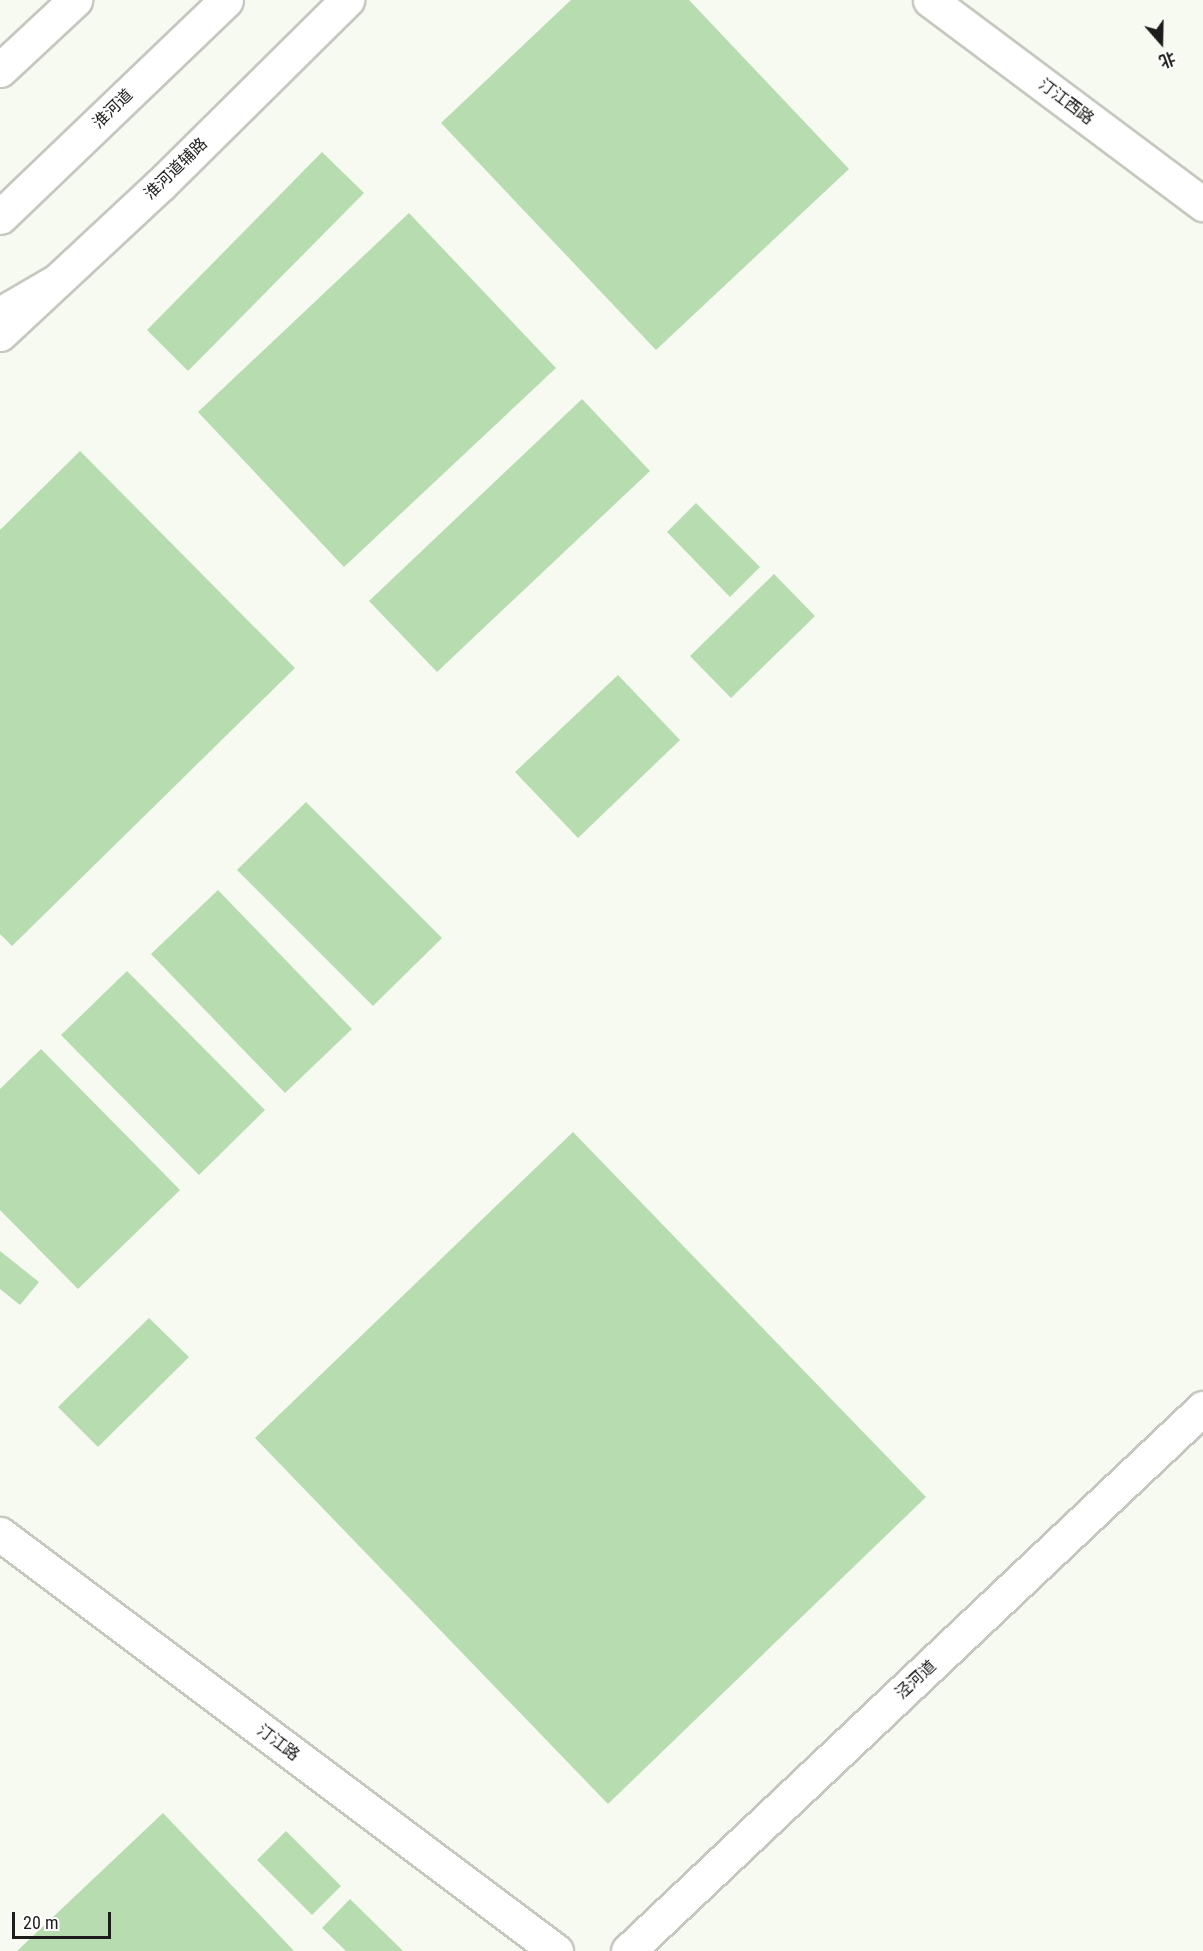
<!DOCTYPE html>
<meta charset="utf-8">
<style>
body{margin:0}
#map{position:relative;width:1203px;height:1951px;overflow:hidden;background:#f7faf1;font-family:"Roboto Condensed","Noto Sans SC",sans-serif}
div>[style]{position:absolute}
[style*='--x']{left:calc(var(--x)*1px);top:calc(var(--y)*1px);width:calc(var(--w)*1px);rotate:calc(var(--a)*1deg)}
.building>*{inset:0;background:#b6dcb0}
.roads{filter:drop-shadow(2px 0 #c6c8c0) drop-shadow(-2px 0 #c6c8c0) drop-shadow(0 2px #c6c8c0) drop-shadow(0 -2px #c6c8c0)}
.secondary>*{height:33px;margin:-16.5px;padding:0 16.5px;transform-origin:16.5px;border-radius:16.5px;background:#fff}
.primary>*{height:33px;margin:-16.5px;padding:0 16.5px;transform-origin:16.5px;border-radius:16.5px;background:#fff}
.highway>*{height:33px;margin:-16.5px;padding:0 16.5px;transform-origin:16.5px;border-radius:16.5px;background:#fff}
span{translate:-50% -50%;white-space:nowrap;text-align:center;line-height:1.15;-webkit-text-stroke:6px #fff;paint-order:stroke}
.street-label{font-size:16px;color:#1c1c1a}
.north{position:absolute;left:1131px;top:12px;width:60px;height:60px;-webkit-text-stroke:4px #fff;paint-order:stroke;rotate:160deg;font-size:16px;font-weight:700;line-height:24px;text-align:center;color:#1c1c1a}
.north::after{content:'';display:block;margin:auto;width:21px;height:27px;background:#1c1c1a;clip-path:polygon(50% 0,100% 100%,50% 72%,0 100%)}
.scale{position:absolute;left:12px;top:1912px;width:99px;height:27px;box-sizing:border-box;border:3px solid #1c1c1a;border-top:0;padding-left:8px;font-size:18px;line-height:21px;white-space:nowrap;color:#1c1c1a;-webkit-text-stroke:4px #fff;paint-order:stroke}
</style>
<div id="map">
<div class="building">
<div style="clip-path:polygon(571px 0,689px 0,849px 169px,656px 350px,441px 123px)"></div>
<div style="clip-path:polygon(322px 152px,364px 193px,188px 371px,147px 330px)"></div>
<div style="clip-path:polygon(409px 213px,556px 368px,344px 567px,198px 412px)"></div>
<div style="clip-path:polygon(582px 399px,650px 471px,437px 672px,369px 601px)"></div>
<div style="clip-path:polygon(80px 451px,295px 668px,12px 946px,0 934px,0 530px)"></div>
<div style="clip-path:polygon(696px 503px,760px 567px,730px 597px,667px 532px)"></div>
<div style="clip-path:polygon(774px 574px,815px 616px,731px 698px,690px 656px)"></div>
<div style="clip-path:polygon(618px 675px,680px 740px,578px 838px,515px 772px)"></div>
<div style="clip-path:polygon(306px 802px,442px 938px,373px 1006px,237px 870px)"></div>
<div style="clip-path:polygon(218px 890px,352px 1029px,285px 1093px,151px 954px)"></div>
<div style="clip-path:polygon(127px 971px,265px 1110px,199px 1175px,61px 1035px)"></div>
<div style="clip-path:polygon(41px 1049px,180px 1190px,78px 1289px,0 1210px,0 1089px)"></div>
<div style="clip-path:polygon(573px 1132px,926px 1497px,608px 1804px,255px 1438px)"></div>
<div style="clip-path:polygon(0 1251px,39px 1282px,20px 1305px,0 1289px)"></div>
<div style="clip-path:polygon(149px 1318px,189px 1357px,98px 1447px,58px 1407px)"></div>
<div style="clip-path:polygon(163px 1813px,294px 1951px,17px 1951px)"></div>
<div style="clip-path:polygon(286px 1831px,341px 1886px,312px 1915px,257px 1860px)"></div>
<div style="clip-path:polygon(350px 1899px,403px 1951px,346px 1951px,322px 1928px)"></div>
</div>
<div class="roads">
<div class="secondary">
<div style="--x:930;--y:0;--w:341;--a:36.8"></div>
<div style="--x:0;--y:1534;--w:695;--a:36.87"></div>
<div style="--x:628;--y:1951;--w:791;--a:-43.36"></div>
</div>
<div class="primary">
<div style="--x:0;--y:334;--w:220;--a:-43"></div>
<div style="--x:161;--y:184;--w:262;--a:-44.7"></div>
</div>
<div class="highway">
<div style="--x:0;--y:70;--w:103;--a:-43"></div>
<div style="--x:0;--y:217;--w:313;--a:-43.8"></div>
<div style="--x:0;--y:314;--w:64;--a:-30.2"></div>
</div>
</div>
<div class="street-label">
<span style="left:1066px;top:102px;rotate:37deg">汀江西路</span>
<span style="left:113px;top:109px;rotate:-44deg">淮河道</span>
<span style="left:176px;top:169px;rotate:-44deg">淮河道辅路</span>
<span style="left:916px;top:1680px;rotate:-43deg">泾河道</span>
<span style="left:278px;top:1743px;rotate:37deg">汀江路</span>
</div>
<div class="north">北</div>
<div class="scale">20 m</div>
</div>
